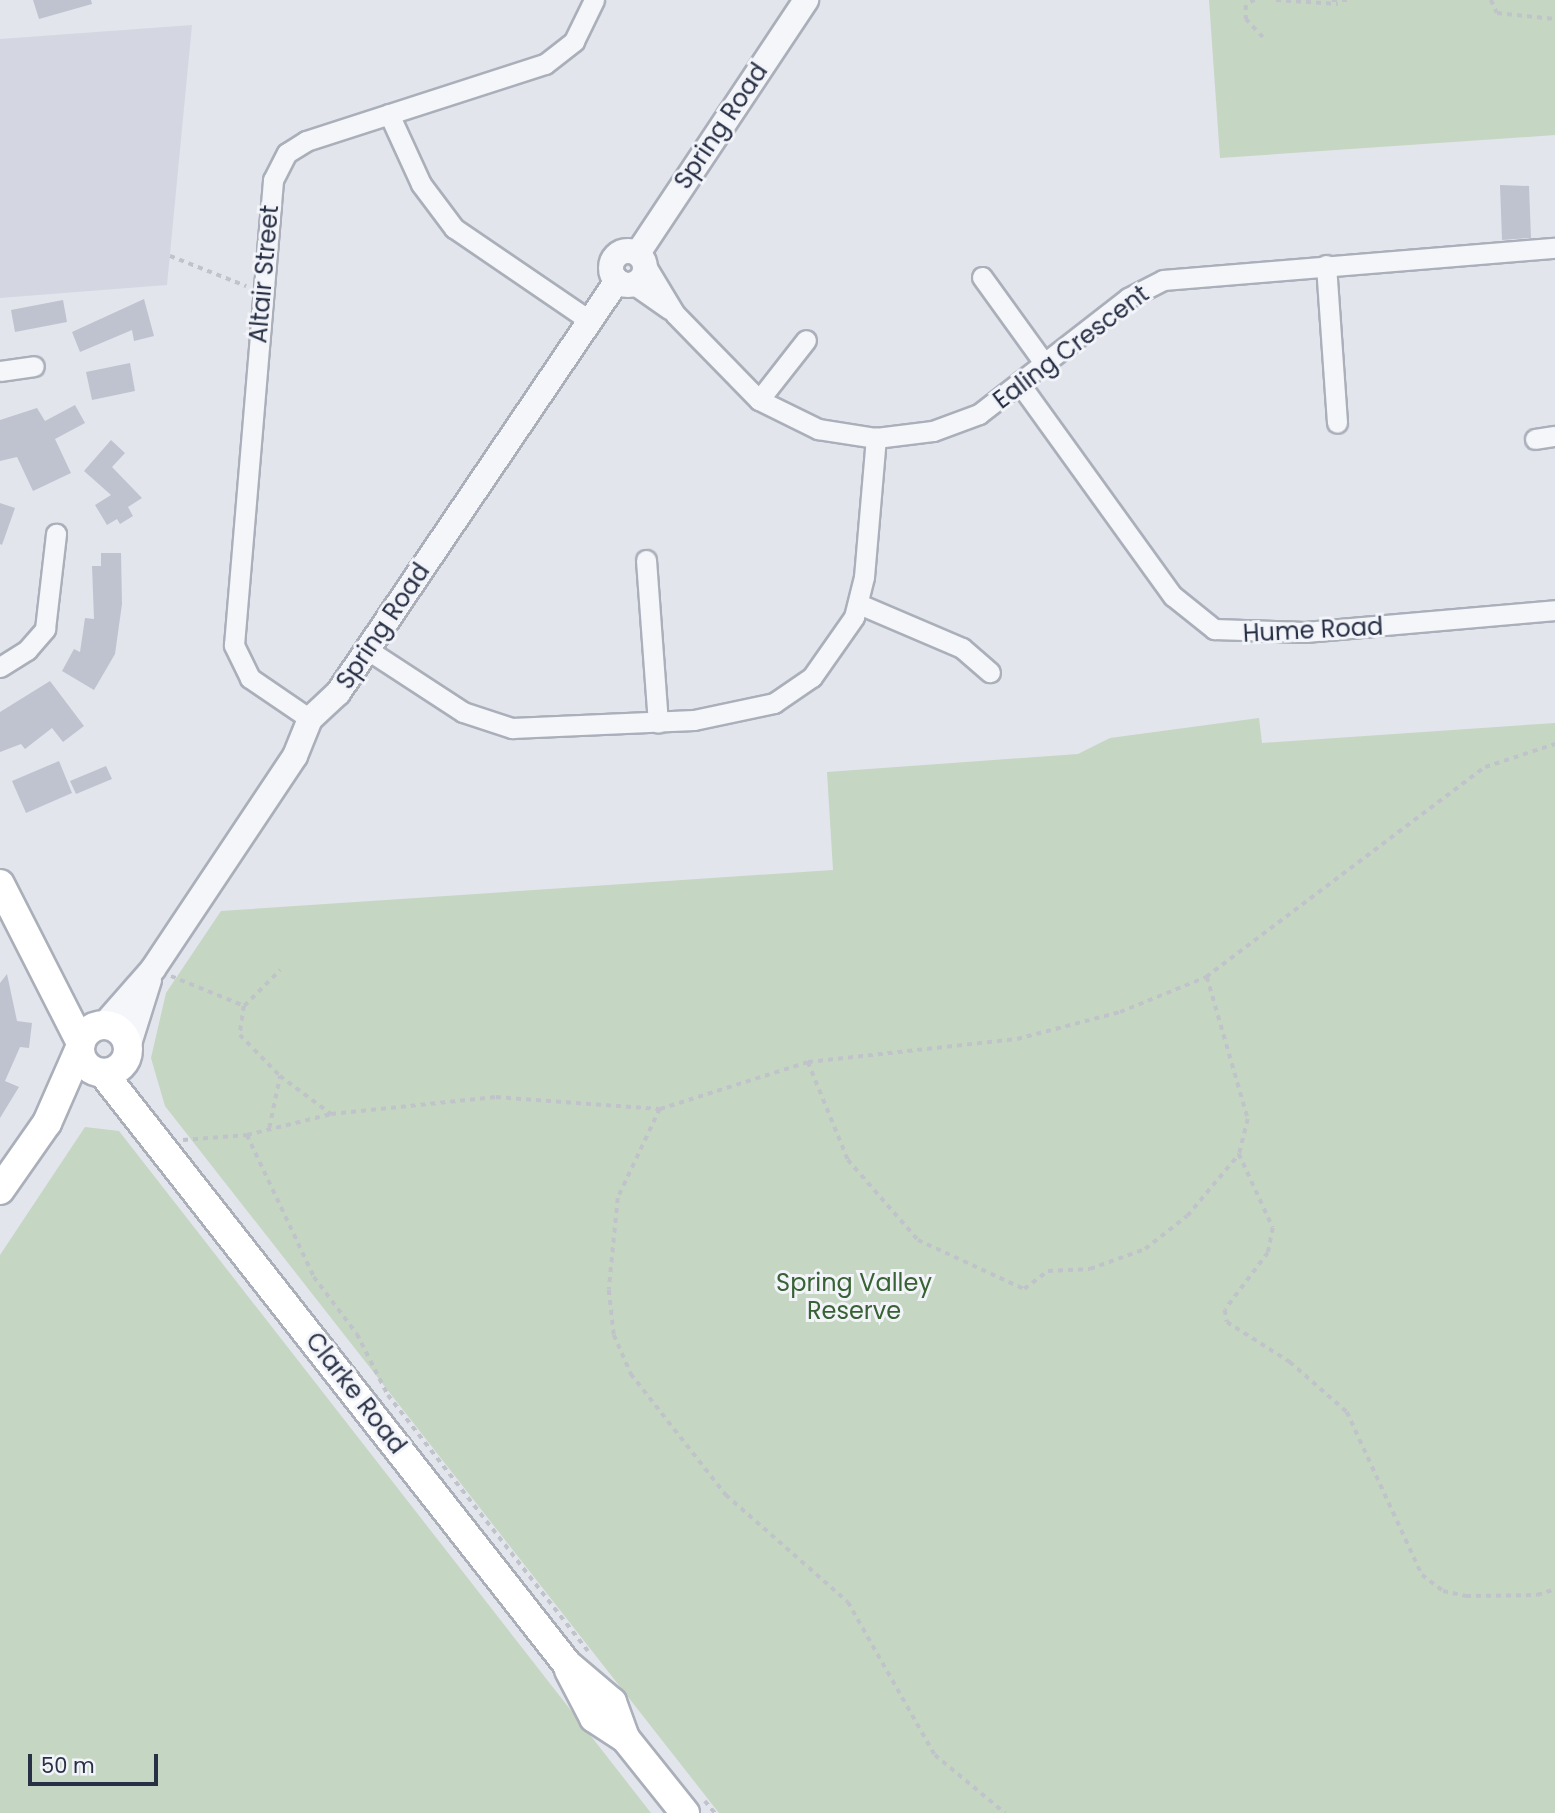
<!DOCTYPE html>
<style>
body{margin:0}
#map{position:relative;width:1555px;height:1813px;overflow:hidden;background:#e2e5ec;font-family:Poppins,sans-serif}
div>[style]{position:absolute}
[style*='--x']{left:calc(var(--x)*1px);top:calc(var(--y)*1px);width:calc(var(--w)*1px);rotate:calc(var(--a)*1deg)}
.built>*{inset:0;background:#d4d7e1}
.green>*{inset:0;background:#c5d6c2}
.building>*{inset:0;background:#bfc3cf}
.path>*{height:3.5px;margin-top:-1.75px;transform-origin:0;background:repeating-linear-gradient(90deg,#c0c3ca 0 5px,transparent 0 10px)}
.roads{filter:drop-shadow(2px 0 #aaafba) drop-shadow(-2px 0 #aaafba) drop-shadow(0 2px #aaafba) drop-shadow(0 -2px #aaafba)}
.minor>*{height:19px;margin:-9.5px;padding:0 9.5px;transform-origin:9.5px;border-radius:9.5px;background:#f5f6f9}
.tertiary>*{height:24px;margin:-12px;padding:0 12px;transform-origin:12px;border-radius:12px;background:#f5f6f9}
.tertiary>.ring{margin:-12px;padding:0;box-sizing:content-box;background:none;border:24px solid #f5f6f9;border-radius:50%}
.secondary>*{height:28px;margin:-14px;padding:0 14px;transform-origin:14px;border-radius:14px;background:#fff}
.secondary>.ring{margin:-14px;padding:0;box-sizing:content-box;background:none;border:28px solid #fff;border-radius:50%}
span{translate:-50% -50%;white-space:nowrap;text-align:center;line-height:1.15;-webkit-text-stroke:6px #f2f4f9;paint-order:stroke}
.street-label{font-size:24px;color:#283045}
.park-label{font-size:24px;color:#386234}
.scale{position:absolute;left:28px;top:1754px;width:130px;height:32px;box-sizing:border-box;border:4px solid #283045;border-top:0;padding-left:9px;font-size:21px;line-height:24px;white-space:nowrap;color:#283045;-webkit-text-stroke:5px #f2f4f9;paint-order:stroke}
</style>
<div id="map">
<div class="built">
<div style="clip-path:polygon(192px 25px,167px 285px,0 298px,0 39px)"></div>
</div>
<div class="green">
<div style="clip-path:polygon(1209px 0,1555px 0,1555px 135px,1220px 158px)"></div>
<div style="clip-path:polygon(1259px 718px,1262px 743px,1555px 723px,1555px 1813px,719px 1813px,165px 1106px,151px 1058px,166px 993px,221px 911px,833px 870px,827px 772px,1078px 754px,1110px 738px)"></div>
<div style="clip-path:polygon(85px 1127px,119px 1131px,651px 1813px,0 1813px,0 1255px)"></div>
</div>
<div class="building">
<div style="clip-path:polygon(33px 0,91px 0,92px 4px,39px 19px)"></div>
<div style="clip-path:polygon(1500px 185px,1529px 186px,1531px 238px,1502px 240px)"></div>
<div style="clip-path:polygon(144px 299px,154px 336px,134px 341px,132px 330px,80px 352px,72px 332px)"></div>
<div style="clip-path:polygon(63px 300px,67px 322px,15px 332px,11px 310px)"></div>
<div style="clip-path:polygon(130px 363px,135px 391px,92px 400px,86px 372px)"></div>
<div style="clip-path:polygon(75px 405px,85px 423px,55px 439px,71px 473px,33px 491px,17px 457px,0 461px,0 420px,37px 408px,45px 421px)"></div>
<div style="clip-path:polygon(111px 440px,125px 453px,112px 467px,142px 498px,128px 507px,133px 516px,120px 524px,117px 519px,107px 525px,95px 505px,111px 495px,84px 471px)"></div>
<div style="clip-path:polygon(0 503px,15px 508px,2px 545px,0 544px)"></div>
<div style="clip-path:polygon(101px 553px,121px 553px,122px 604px,115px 654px,94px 690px,62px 671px,74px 649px,80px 652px,85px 618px,94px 619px,92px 566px,101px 566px)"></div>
<div style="clip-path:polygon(50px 681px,84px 726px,63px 742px,52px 728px,25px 749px,21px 744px,0 752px,0 712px)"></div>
<div style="clip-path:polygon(59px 761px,72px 793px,26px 813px,12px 781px)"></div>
<div style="clip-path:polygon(106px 766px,112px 779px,76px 794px,70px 781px)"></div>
<div style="clip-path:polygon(7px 974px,17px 1021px,32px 1023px,29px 1048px,20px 1047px,5px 1081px,19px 1087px,0 1118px,0 983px)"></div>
</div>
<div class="path">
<div style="--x:1255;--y:0;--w:10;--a:151"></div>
<div style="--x:1246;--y:5;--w:14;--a:90"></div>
<div style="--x:1246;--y:19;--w:25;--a:47"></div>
<div style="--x:1276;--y:0;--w:62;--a:3.7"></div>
<div style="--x:1332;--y:0;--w:20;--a:0"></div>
<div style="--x:1491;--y:0;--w:14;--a:65"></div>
<div style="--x:1497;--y:13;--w:58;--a:5.9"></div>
<div style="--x:170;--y:256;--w:82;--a:21.5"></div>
<div style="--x:171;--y:976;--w:79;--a:22.3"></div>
<div style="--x:244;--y:1006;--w:29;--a:98"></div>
<div style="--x:240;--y:1035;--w:57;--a:45.7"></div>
<div style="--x:280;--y:1076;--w:64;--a:36.7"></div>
<div style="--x:1207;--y:977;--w:148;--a:73.9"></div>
<div style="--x:1248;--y:1119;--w:36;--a:104"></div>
<div style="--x:1239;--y:1154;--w:81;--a:65.3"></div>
<div style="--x:1273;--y:1228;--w:25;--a:101"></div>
<div style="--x:1268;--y:1253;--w:71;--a:127"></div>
<div style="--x:1225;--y:1310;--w:12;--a:81"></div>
<div style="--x:1227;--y:1322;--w:75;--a:32.4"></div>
<div style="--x:1290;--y:1362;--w:76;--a:41.3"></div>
<div style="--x:1347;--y:1412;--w:179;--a:65.3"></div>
<div style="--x:1422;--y:1575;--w:26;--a:37"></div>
<div style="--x:1443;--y:1591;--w:24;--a:12"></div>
<div style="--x:1466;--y:1596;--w:71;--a:-0.8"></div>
<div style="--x:1537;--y:1595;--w:19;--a:-18"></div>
<div style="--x:244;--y:1006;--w:51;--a:-45"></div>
<div style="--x:808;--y:1062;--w:106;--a:67.8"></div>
<div style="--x:848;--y:1160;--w:106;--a:48.8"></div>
<div style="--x:918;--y:1240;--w:117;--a:24.8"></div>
<div style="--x:1024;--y:1289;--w:30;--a:-37"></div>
<div style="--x:1048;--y:1271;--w:42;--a:-2.7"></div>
<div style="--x:1090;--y:1269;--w:59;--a:-20"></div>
<div style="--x:1145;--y:1249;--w:53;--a:-38.2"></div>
<div style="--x:1187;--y:1216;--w:81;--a:-50"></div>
<div style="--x:660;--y:1109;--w:98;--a:115.3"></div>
<div style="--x:618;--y:1198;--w:92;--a:95.6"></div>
<div style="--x:609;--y:1290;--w:45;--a:83.7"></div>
<div style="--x:614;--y:1335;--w:43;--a:66.4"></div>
<div style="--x:631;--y:1374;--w:154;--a:51.9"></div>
<div style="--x:726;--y:1495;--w:162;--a:41.3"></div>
<div style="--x:848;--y:1602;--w:176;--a:60.4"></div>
<div style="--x:935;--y:1755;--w:91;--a:39.6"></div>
<div style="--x:269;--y:1128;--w:53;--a:-78.1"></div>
<div style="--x:247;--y:1135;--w:157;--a:64.7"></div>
<div style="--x:314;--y:1277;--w:71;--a:53"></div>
<div style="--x:357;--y:1334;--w:68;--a:63.1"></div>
<div style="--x:388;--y:1395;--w:325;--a:52"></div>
<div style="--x:183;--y:1140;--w:64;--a:-4.5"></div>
<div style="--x:247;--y:1135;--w:87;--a:-14"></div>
<div style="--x:331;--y:1114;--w:166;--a:-5.9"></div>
<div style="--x:496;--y:1097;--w:164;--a:4.2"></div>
<div style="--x:660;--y:1109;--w:155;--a:-17.6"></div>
<div style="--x:808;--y:1062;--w:210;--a:-6.3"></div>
<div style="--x:1017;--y:1039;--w:106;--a:-14.7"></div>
<div style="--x:1120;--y:1012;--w:93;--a:-22.1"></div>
<div style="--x:1206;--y:977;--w:349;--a:-37"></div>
<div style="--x:1485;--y:767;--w:74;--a:-18.2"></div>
<div style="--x:705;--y:1801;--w:16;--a:50"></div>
</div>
<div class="roads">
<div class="minor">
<div style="--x:389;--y:114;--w:77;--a:65.4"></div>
<div style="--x:421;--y:184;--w:55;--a:53.1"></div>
<div style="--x:454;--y:228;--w:163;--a:34.3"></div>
<div style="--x:1326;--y:265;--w:158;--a:86"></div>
<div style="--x:646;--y:266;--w:56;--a:58.9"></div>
<div style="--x:675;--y:314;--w:120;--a:45.7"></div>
<div style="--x:759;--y:400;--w:66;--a:26.2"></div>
<div style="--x:818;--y:429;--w:59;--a:8.8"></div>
<div style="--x:876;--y:438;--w:57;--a:-7"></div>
<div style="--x:933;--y:431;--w:49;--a:-20.3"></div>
<div style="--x:979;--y:414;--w:189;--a:-37.9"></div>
<div style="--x:1128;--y:298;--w:39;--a:-27"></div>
<div style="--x:1163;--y:280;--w:393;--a:-4.7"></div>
<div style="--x:982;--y:277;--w:111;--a:54.2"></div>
<div style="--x:633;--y:284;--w:44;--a:34.8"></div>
<div style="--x:0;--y:371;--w:34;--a:-8"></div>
<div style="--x:1022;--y:387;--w:258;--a:54.2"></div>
<div style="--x:1173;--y:596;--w:53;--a:38.8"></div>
<div style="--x:1214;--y:629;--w:91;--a:1.9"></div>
<div style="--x:1305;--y:632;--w:251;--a:-5"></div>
<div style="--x:759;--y:400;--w:76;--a:-51.9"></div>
<div style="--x:1535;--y:439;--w:20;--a:-9"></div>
<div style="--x:646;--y:560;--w:163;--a:85.8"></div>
<div style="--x:859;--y:604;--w:112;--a:23.1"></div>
<div style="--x:962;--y:648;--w:37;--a:41"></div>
<div style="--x:368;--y:650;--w:113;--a:33.1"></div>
<div style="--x:463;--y:712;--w:52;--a:18.1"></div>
<div style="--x:512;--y:728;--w:182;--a:-2.5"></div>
<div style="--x:694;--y:720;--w:82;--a:-12"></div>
<div style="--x:774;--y:703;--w:46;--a:-34.4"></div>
<div style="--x:812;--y:677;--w:73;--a:-55"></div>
<div style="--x:854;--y:617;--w:41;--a:-76"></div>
<div style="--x:864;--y:577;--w:140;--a:-85.1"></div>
<div style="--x:0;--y:667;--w:32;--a:-32"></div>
<div style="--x:27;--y:650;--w:28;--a:-49"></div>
<div style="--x:45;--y:629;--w:96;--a:-83.4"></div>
<div style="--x:310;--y:719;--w:73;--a:-145.7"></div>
<div style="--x:250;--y:678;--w:37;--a:-116"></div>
<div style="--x:234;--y:645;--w:467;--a:-85.2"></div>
<div style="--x:273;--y:180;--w:30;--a:-63"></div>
<div style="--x:287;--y:153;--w:22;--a:-32"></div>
<div style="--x:306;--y:141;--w:251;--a:-17.9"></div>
<div style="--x:545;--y:64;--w:37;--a:-38"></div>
<div style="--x:574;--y:41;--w:46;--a:-64"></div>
</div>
<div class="tertiary">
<div class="ring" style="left:611px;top:251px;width:10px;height:10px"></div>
<div style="--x:638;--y:253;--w:304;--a:-56.4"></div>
<div style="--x:104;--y:1025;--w:74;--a:-48.8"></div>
<div style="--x:153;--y:969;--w:256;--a:-56.3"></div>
<div style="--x:295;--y:756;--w:40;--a:-68"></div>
<div style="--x:310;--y:719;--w:38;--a:-43"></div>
<div style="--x:338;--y:693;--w:498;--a:-55.9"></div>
<div style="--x:128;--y:1047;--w:70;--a:-72.6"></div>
</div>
<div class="secondary">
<div style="--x:0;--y:884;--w:178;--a:63"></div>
<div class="ring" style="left:80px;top:1025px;width:20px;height:20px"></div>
<div style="--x:103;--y:1073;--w:751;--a:51.86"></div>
<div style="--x:567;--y:1664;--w:59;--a:40.2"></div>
<div style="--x:612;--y:1702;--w:38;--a:70"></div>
<div style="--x:0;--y:1190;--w:82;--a:-55"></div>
<div style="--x:47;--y:1123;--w:82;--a:-66.3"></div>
<div style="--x:569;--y:1670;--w:54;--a:62.5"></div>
<div style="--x:594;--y:1718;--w:37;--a:33"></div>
<div style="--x:625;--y:1738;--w:96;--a:51.3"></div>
</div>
</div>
<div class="street-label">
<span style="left:721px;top:126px;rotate:-56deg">Spring Road</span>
<span style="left:264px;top:274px;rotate:-85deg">Altair Street</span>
<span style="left:1071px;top:347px;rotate:-37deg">Ealing Crescent</span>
<span style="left:383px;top:626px;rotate:-56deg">Spring Road</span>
<span style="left:1313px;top:630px;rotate:-3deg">Hume Road</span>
<span style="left:356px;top:1393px;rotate:52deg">Clarke Road</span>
</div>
<div class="park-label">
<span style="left:854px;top:1297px">Spring Valley<br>Reserve</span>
</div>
<div class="scale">50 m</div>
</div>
